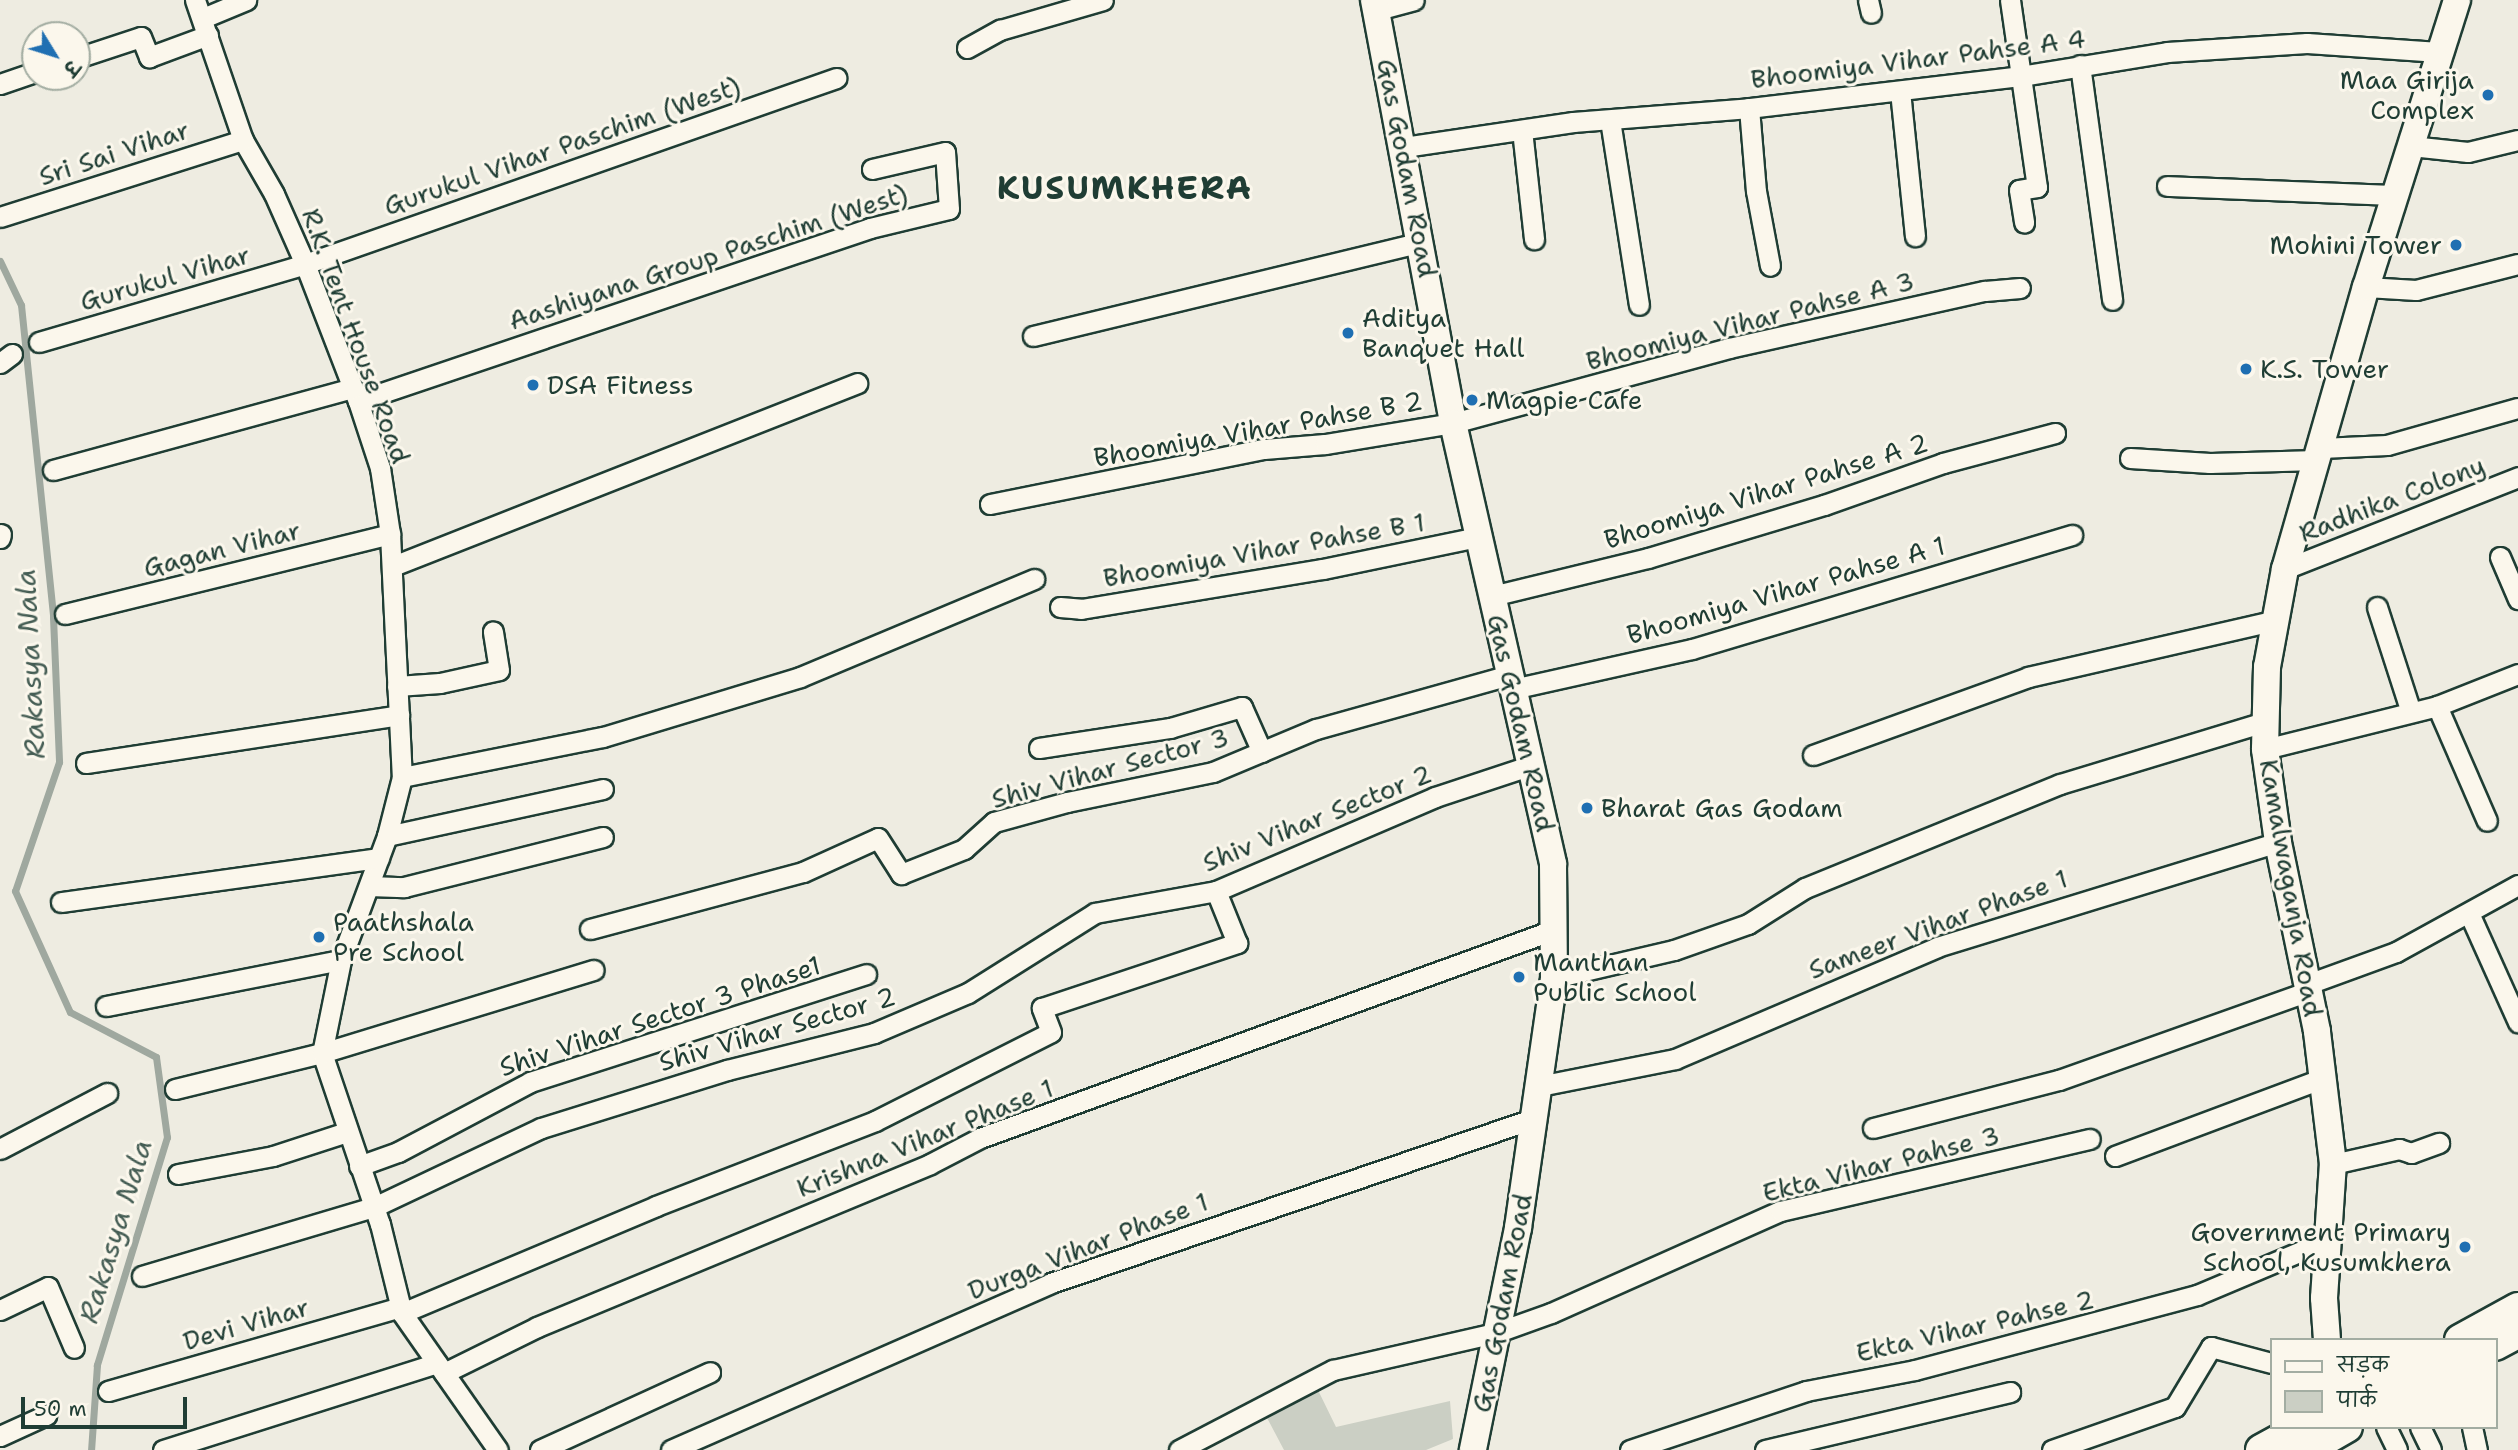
<!DOCTYPE html>
<meta charset="utf-8">
<style>
body{margin:0}
#map{position:relative;width:2518px;height:1450px;overflow:hidden;background:#eeece1;font-family:"Shantell Sans","Playpen Sans Deva",sans-serif}
div>[style]{position:absolute}
[style*='--x']{left:calc(var(--x)*1px);top:calc(var(--y)*1px);width:calc(var(--w)*1px);rotate:calc(var(--a)*1deg)}
.green>*{inset:0;background:#cbcfc4}
.stream>*{height:7px;margin:-3.5px;padding:0 3.5px;transform-origin:3.5px;border-radius:3.5px;background:#9fa89f}
.roads{filter:drop-shadow(2px 0 #1f3d34) drop-shadow(-2px 0 #1f3d34) drop-shadow(0 2px #1f3d34) drop-shadow(0 -2px #1f3d34)}
.street>*{height:19px;margin:-9.5px;padding:0 9.5px;transform-origin:9.5px;border-radius:9.5px;background:#fbf7ec}
.secondary>*{height:26px;margin:-13px;padding:0 13px;transform-origin:13px;border-radius:13px;background:#fbf7ec}
.primary>*{height:30px;margin:-15px;padding:0 15px;transform-origin:15px;border-radius:15px;background:#fbf7ec}
.dots>*{width:19px;height:19px;translate:-50% -50%;box-sizing:border-box;border:4px solid #fbf7ec;border-radius:50%}
span{translate:-50% -50%;white-space:nowrap;text-align:center;line-height:1.15;-webkit-text-stroke:6px #fbf7ec;paint-order:stroke}
.street-label{font-size:26px;color:#1f3d34}
.poi-label{font-size:26px;color:#1f3d34}
.right{translate:-100% -50%;text-align:right}
.left{translate:0 -50%;text-align:left}
.water-label{font-size:28px;color:#455d54;font-style:italic}
.district-label{font-size:33px;color:#1f3d34;font-weight:700;letter-spacing:2px}
.legend{position:absolute;left:2270px;top:1338px;width:228px;height:91px;box-sizing:border-box;background:#fbf7ec;border:2px solid #a3ada2;margin:0;padding:9px 12px;list-style:none;font-size:21px;color:#1f3d34}
.legend li{display:flex;align-items:center;gap:14px;height:35px}
.legend b{width:35px;border:2px solid #a3ada2}
.north{position:absolute;left:21px;top:21px;width:70px;height:70px;box-sizing:border-box;background:#fbf7ec;border:2px solid #a3ada2;border-radius:50%;rotate:128deg;font-size:19px;font-weight:700;line-height:28px;text-align:center;color:#1f3d34}
.north::after{content:'';display:block;margin:auto;width:24px;height:32px;background:#1f6fb2;clip-path:polygon(50% 0,100% 100%,50% 72%,0 100%)}
.scale{position:absolute;left:21px;top:1397px;width:166px;height:32px;box-sizing:border-box;border:4px solid #1f3d34;border-top:0;padding-left:9px;font-size:21px;line-height:24px;white-space:nowrap;color:#1f3d34;-webkit-text-stroke:5px #fbf7ec;paint-order:stroke}
</style>
<div id="map">
<div class="green">
<div style="clip-path:polygon(1316px 1386px,1336px 1427px,1450px 1401px,1453px 1439px,1426px 1450px,1284px 1450px,1266px 1416px)"></div>
</div>
<div class="stream">
<div style="--x:0;--y:261;--w:49;--a:64.5"></div>
<div style="--x:21;--y:305;--w:314;--a:84.1"></div>
<div style="--x:53;--y:617;--w:145;--a:87.6"></div>
<div style="--x:59;--y:762;--w:136;--a:108.8"></div>
<div style="--x:15;--y:891;--w:133;--a:65.6"></div>
<div style="--x:70;--y:1012;--w:97;--a:27.6"></div>
<div style="--x:156;--y:1057;--w:81;--a:82.2"></div>
<div style="--x:167;--y:1137;--w:239;--a:107.1"></div>
<div style="--x:97;--y:1365;--w:85;--a:94"></div>
</div>
<div class="roads">
<div class="street">
<div style="--x:195;--y:0;--w:148;--a:71.1"></div>
<div style="--x:243;--y:140;--w:62;--a:60.1"></div>
<div style="--x:274;--y:194;--w:77;--a:66.1"></div>
<div style="--x:305;--y:264;--w:147;--a:68.9"></div>
<div style="--x:358;--y:401;--w:71;--a:71.8"></div>
<div style="--x:380;--y:468;--w:67;--a:81.4"></div>
<div style="--x:390;--y:534;--w:243;--a:87.2"></div>
<div style="--x:402;--y:777;--w:61;--a:104.3"></div>
<div style="--x:387;--y:836;--w:132;--a:110.4"></div>
<div style="--x:341;--y:960;--w:95;--a:101.5"></div>
<div style="--x:322;--y:1053;--w:181;--a:71.3"></div>
<div style="--x:380;--y:1224;--w:92;--a:76.1"></div>
<div style="--x:402;--y:1313;--w:167;--a:55"></div>
<div style="--x:1868;--y:0;--w:13;--a:77"></div>
<div style="--x:2010;--y:0;--w:189;--a:81.8"></div>
<div style="--x:2037;--y:187;--w:18;--a:171"></div>
<div style="--x:2019;--y:190;--w:33;--a:81"></div>
<div style="--x:1377;--y:10;--w:38;--a:-15"></div>
<div style="--x:203;--y:18;--w:47;--a:-22.7"></div>
<div style="--x:967;--y:48;--w:38;--a:-29"></div>
<div style="--x:1000;--y:30;--w:107;--a:-16.2"></div>
<div style="--x:77;--y:58;--w:67;--a:-18.2"></div>
<div style="--x:141;--y:37;--w:22;--a:68"></div>
<div style="--x:149;--y:57;--w:63;--a:-20.4"></div>
<div style="--x:2080;--y:65;--w:237;--a:82.2"></div>
<div style="--x:0;--y:84;--w:37;--a:-19"></div>
<div style="--x:1900;--y:91;--w:146;--a:84.1"></div>
<div style="--x:1749;--y:108;--w:83;--a:85.2"></div>
<div style="--x:1756;--y:191;--w:76;--a:79.4"></div>
<div style="--x:1610;--y:120;--w:187;--a:81.1"></div>
<div style="--x:1522;--y:130;--w:110;--a:83.7"></div>
<div style="--x:2411;--y:146;--w:57;--a:6"></div>
<div style="--x:2468;--y:152;--w:51;--a:-13.5"></div>
<div style="--x:1404;--y:147;--w:171;--a:-8.4"></div>
<div style="--x:1573;--y:122;--w:177;--a:-4.5"></div>
<div style="--x:1749;--y:108;--w:274;--a:-6.7"></div>
<div style="--x:2021;--y:76;--w:148;--a:-9.3"></div>
<div style="--x:2167;--y:52;--w:140;--a:-3.7"></div>
<div style="--x:2307;--y:43;--w:132;--a:3.9"></div>
<div style="--x:2167;--y:186;--w:229;--a:2.3"></div>
<div style="--x:0;--y:217;--w:255;--a:-17.6"></div>
<div style="--x:2366;--y:287;--w:50;--a:3.4"></div>
<div style="--x:2416;--y:290;--w:105;--a:-14.3"></div>
<div style="--x:1033;--y:336;--w:399;--a:-13.6"></div>
<div style="--x:39;--y:342;--w:277;--a:-16.3"></div>
<div style="--x:305;--y:264;--w:563;--a:-19.3"></div>
<div style="--x:0;--y:363;--w:15;--a:-37"></div>
<div style="--x:358;--y:401;--w:540;--a:-18.67"></div>
<div style="--x:870;--y:228;--w:81;--a:-13.5"></div>
<div style="--x:949;--y:209;--w:57;--a:-94"></div>
<div style="--x:945;--y:152;--w:75;--a:166.9"></div>
<div style="--x:2321;--y:448;--w:66;--a:-2.6"></div>
<div style="--x:2387;--y:445;--w:136;--a:-15.8"></div>
<div style="--x:2130;--y:458;--w:80;--a:3.6"></div>
<div style="--x:2210;--y:463;--w:107;--a:-1.6"></div>
<div style="--x:53;--y:470;--w:311;--a:-15.3"></div>
<div style="--x:990;--y:504;--w:279;--a:-11.4"></div>
<div style="--x:1264;--y:449;--w:61;--a:-4.7"></div>
<div style="--x:1325;--y:444;--w:130;--a:-9.3"></div>
<div style="--x:1453;--y:423;--w:286;--a:-15.2"></div>
<div style="--x:1729;--y:348;--w:262;--a:-12.6"></div>
<div style="--x:1985;--y:291;--w:35;--a:-5"></div>
<div style="--x:0;--y:538;--w:4;--a:-76"></div>
<div style="--x:2500;--y:557;--w:46;--a:66.8"></div>
<div style="--x:393;--y:566;--w:499;--a:-21.5"></div>
<div style="--x:2285;--y:569;--w:251;--a:-21.5"></div>
<div style="--x:1492;--y:596;--w:161;--a:-13.7"></div>
<div style="--x:1648;--y:558;--w:184;--a:-16.8"></div>
<div style="--x:1824;--y:505;--w:126;--a:-19.4"></div>
<div style="--x:1943;--y:463;--w:116;--a:-15"></div>
<div style="--x:1060;--y:607;--w:21;--a:5"></div>
<div style="--x:1081;--y:609;--w:245;--a:-9.4"></div>
<div style="--x:1323;--y:569;--w:157;--a:-11.7"></div>
<div style="--x:2377;--y:607;--w:110;--a:72.1"></div>
<div style="--x:65;--y:614;--w:335;--a:-13.8"></div>
<div style="--x:397;--y:686;--w:43;--a:-4"></div>
<div style="--x:440;--y:683;--w:60;--a:-12.4"></div>
<div style="--x:499;--y:670;--w:39;--a:-99"></div>
<div style="--x:1513;--y:689;--w:183;--a:-12.6"></div>
<div style="--x:1692;--y:649;--w:397;--a:-16.7"></div>
<div style="--x:2437;--y:706;--w:125;--a:66.5"></div>
<div style="--x:1039;--y:748;--w:133;--a:-8.7"></div>
<div style="--x:1170;--y:728;--w:75;--a:-16.3"></div>
<div style="--x:1242;--y:707;--w:49;--a:66"></div>
<div style="--x:2265;--y:749;--w:177;--a:-14"></div>
<div style="--x:2437;--y:706;--w:87;--a:-21.6"></div>
<div style="--x:1813;--y:755;--w:229;--a:-19.9"></div>
<div style="--x:2028;--y:677;--w:251;--a:-12.9"></div>
<div style="--x:86;--y:763;--w:317;--a:-8.7"></div>
<div style="--x:402;--y:777;--w:205;--a:-11.3"></div>
<div style="--x:603;--y:737;--w:206;--a:-16.9"></div>
<div style="--x:800;--y:677;--w:254;--a:-22.7"></div>
<div style="--x:387;--y:836;--w:221;--a:-12.3"></div>
<div style="--x:369;--y:886;--w:35;--a:2"></div>
<div style="--x:404;--y:887;--w:205;--a:-14.1"></div>
<div style="--x:61;--y:902;--w:321;--a:-7.9"></div>
<div style="--x:2469;--y:913;--w:120;--a:65.8"></div>
<div style="--x:590;--y:929;--w:220;--a:-15"></div>
<div style="--x:803;--y:872;--w:82;--a:-24.4"></div>
<div style="--x:878;--y:838;--w:43;--a:57.4"></div>
<div style="--x:901;--y:874;--w:68;--a:-21.6"></div>
<div style="--x:964;--y:849;--w:40;--a:-42"></div>
<div style="--x:994;--y:822;--w:76;--a:-15.3"></div>
<div style="--x:1067;--y:802;--w:149;--a:-11.6"></div>
<div style="--x:1213;--y:772;--w:112;--a:-22.7"></div>
<div style="--x:1316;--y:729;--w:201;--a:-15.6"></div>
<div style="--x:1554;--y:978;--w:123;--a:-13.1"></div>
<div style="--x:1674;--y:950;--w:78;--a:-19.4"></div>
<div style="--x:1748;--y:924;--w:67;--a:-32.3"></div>
<div style="--x:1805;--y:888;--w:275;--a:-22.2"></div>
<div style="--x:2060;--y:784;--w:213;--a:-16.9"></div>
<div style="--x:2308;--y:984;--w:94;--a:-20"></div>
<div style="--x:2396;--y:952;--w:139;--a:-28.8"></div>
<div style="--x:106;--y:1006;--w:239;--a:-11.1"></div>
<div style="--x:1539;--y:1086;--w:139;--a:-11.2"></div>
<div style="--x:1675;--y:1059;--w:285;--a:-23.1"></div>
<div style="--x:1937;--y:947;--w:357;--a:-17.1"></div>
<div style="--x:175;--y:1089;--w:151;--a:-13.8"></div>
<div style="--x:322;--y:1053;--w:284;--a:-17"></div>
<div style="--x:1873;--y:1128;--w:192;--a:-14.5"></div>
<div style="--x:2059;--y:1080;--w:265;--a:-19.6"></div>
<div style="--x:0;--y:1149;--w:121;--a:-27.6"></div>
<div style="--x:2115;--y:1156;--w:220;--a:-20.5"></div>
<div style="--x:2333;--y:1164;--w:68;--a:-12.8"></div>
<div style="--x:2399;--y:1149;--w:13;--a:18"></div>
<div style="--x:2411;--y:1153;--w:30;--a:-20"></div>
<div style="--x:359;--y:1166;--w:41;--a:-19.7"></div>
<div style="--x:398;--y:1152;--w:149;--a:-27.9"></div>
<div style="--x:530;--y:1082;--w:353;--a:-17.8"></div>
<div style="--x:178;--y:1174;--w:97;--a:-10.7"></div>
<div style="--x:273;--y:1156;--w:78;--a:-18"></div>
<div style="--x:142;--y:1276;--w:242;--a:-16.6"></div>
<div style="--x:374;--y:1207;--w:185;--a:-25.3"></div>
<div style="--x:541;--y:1128;--w:195;--a:-17.3"></div>
<div style="--x:727;--y:1070;--w:152;--a:-14.1"></div>
<div style="--x:874;--y:1033;--w:102;--a:-23.1"></div>
<div style="--x:968;--y:993;--w:150;--a:-32.2"></div>
<div style="--x:1095;--y:913;--w:123;--a:-10.3"></div>
<div style="--x:1216;--y:891;--w:238;--a:-23.2"></div>
<div style="--x:1435;--y:797;--w:102;--a:-18.3"></div>
<div style="--x:0;--y:1310;--w:53;--a:-25.6"></div>
<div style="--x:48;--y:1287;--w:66;--a:66.9"></div>
<div style="--x:402;--y:1313;--w:276;--a:-22.8"></div>
<div style="--x:656;--y:1206;--w:235;--a:-21.2"></div>
<div style="--x:875;--y:1121;--w:197;--a:-26.8"></div>
<div style="--x:1051;--y:1032;--w:26;--a:-111"></div>
<div style="--x:1042;--y:1008;--w:206;--a:-18.4"></div>
<div style="--x:1237;--y:943;--w:56;--a:-112"></div>
<div style="--x:444;--y:1373;--w:104;--a:-26.3"></div>
<div style="--x:537;--y:1327;--w:425;--a:-22.5"></div>
<div style="--x:930;--y:1164;--w:56;--a:-27.5"></div>
<div style="--x:980;--y:1138;--w:610;--a:-19.95"></div>
<div style="--x:108;--y:1391;--w:304;--a:-16"></div>
<div style="--x:2386;--y:1427;--w:25;--a:64"></div>
<div style="--x:2420;--y:1427;--w:25;--a:64"></div>
<div style="--x:2472;--y:1427;--w:24;--a:78"></div>
<div style="--x:0;--y:1436;--w:51;--a:-24.5"></div>
<div style="--x:163;--y:1450;--w:287;--a:-17.6"></div>
<div style="--x:540;--y:1450;--w:187;--a:-24.6"></div>
<div style="--x:671;--y:1450;--w:415;--a:-23.7"></div>
<div style="--x:1051;--y:1283;--w:511;--a:-18.82"></div>
<div style="--x:1179;--y:1450;--w:174;--a:-27.5"></div>
<div style="--x:1333;--y:1370;--w:166;--a:-12.9"></div>
<div style="--x:1495;--y:1333;--w:59;--a:-19.7"></div>
<div style="--x:1551;--y:1313;--w:251;--a:-24"></div>
<div style="--x:1780;--y:1211;--w:318;--a:-13.1"></div>
<div style="--x:1630;--y:1450;--w:186;--a:-18.5"></div>
<div style="--x:1806;--y:1391;--w:111;--a:-10.9"></div>
<div style="--x:1915;--y:1370;--w:292;--a:-14.9"></div>
<div style="--x:2197;--y:1295;--w:141;--a:-22.9"></div>
<div style="--x:1765;--y:1450;--w:252;--a:-13.3"></div>
<div style="--x:2052;--y:1450;--w:130;--a:-19.3"></div>
<div style="--x:2175;--y:1407;--w:70;--a:-59"></div>
<div style="--x:2211;--y:1347;--w:62;--a:14.9"></div>
</div>
<div class="secondary">
<div style="--x:1374;--y:0;--w:430;--a:79.4"></div>
<div style="--x:1453;--y:423;--w:452;--a:77.2"></div>
<div style="--x:1553;--y:864;--w:114;--a:89.5"></div>
<div style="--x:1554;--y:978;--w:253;--a:98.2"></div>
<div style="--x:1518;--y:1228;--w:227;--a:101.5"></div>
<div style="--x:2327;--y:1340;--w:42;--a:-94.1"></div>
<div style="--x:2324;--y:1298;--w:134;--a:-86.2"></div>
<div style="--x:2333;--y:1164;--w:134;--a:-96.9"></div>
<div style="--x:2317;--y:1031;--w:193;--a:-101.7"></div>
<div style="--x:2278;--y:842;--w:94;--a:-98"></div>
<div style="--x:2265;--y:749;--w:82;--a:-88.6"></div>
<div style="--x:2267;--y:667;--w:100;--a:-79.6"></div>
<div style="--x:2285;--y:569;--w:293;--a:-74"></div>
<div style="--x:2366;--y:287;--w:301;--a:-72.4"></div>
</div>
<div class="primary">
<div style="--x:2460;--y:1340;--w:66;--a:-28.9"></div>
<div style="--x:2495;--y:1345;--w:26;--a:-28"></div>
<div style="--x:2261;--y:1450;--w:48;--a:-28.7"></div>
<div style="--x:2307;--y:1450;--w:46;--a:-29.9"></div>
</div>
</div>
<div class="dots">
<div style="left:2488px;top:95px;background:#1f6fb2"></div>
<div style="left:2456px;top:245px;background:#1f6fb2"></div>
<div style="left:1348px;top:333px;background:#1f6fb2"></div>
<div style="left:2246px;top:369px;background:#1f6fb2"></div>
<div style="left:533px;top:385px;background:#1f6fb2"></div>
<div style="left:1472px;top:400px;background:#1f6fb2"></div>
<div style="left:1587px;top:808px;background:#1f6fb2"></div>
<div style="left:319px;top:937px;background:#1f6fb2"></div>
<div style="left:1519px;top:977px;background:#1f6fb2"></div>
<div style="left:2465px;top:1247px;background:#1f6fb2"></div>
</div>
<div class="street-label">
<span style="left:1918px;top:59px;rotate:-7deg">Bhoomiya Vihar Pahse A 4</span>
<span style="left:562px;top:146px;rotate:-19deg">Gurukul Vihar Paschim (West)</span>
<span style="left:114px;top:153px;rotate:-18deg">Sri Sai Vihar</span>
<span style="left:1407px;top:168px;rotate:79deg">Gas Godam Road</span>
<span style="left:708px;top:257px;rotate:-18deg">Aashiyana Group Paschim (West)</span>
<span style="left:165px;top:278px;rotate:-16deg">Gurukul Vihar</span>
<span style="left:1750px;top:321px;rotate:-14deg">Bhoomiya Vihar Pahse A 3</span>
<span style="left:356px;top:336px;rotate:70deg">R.K. Tent House Road</span>
<span style="left:1258px;top:429px;rotate:-10deg">Bhoomiya Vihar Pahse B 2</span>
<span style="left:1766px;top:491px;rotate:-17deg">Bhoomiya Vihar Pahse A 2</span>
<span style="left:2392px;top:499px;rotate:-21deg">Radhika Colony</span>
<span style="left:222px;top:549px;rotate:-14deg">Gagan Vihar</span>
<span style="left:1264px;top:550px;rotate:-10deg">Bhoomiya Vihar Pahse B 1</span>
<span style="left:1786px;top:590px;rotate:-16deg">Bhoomiya Vihar Pahse A 1</span>
<span style="left:1521px;top:723px;rotate:77deg">Gas Godam Road</span>
<span style="left:1110px;top:768px;rotate:-15deg">Shiv Vihar Sector 3</span>
<span style="left:1317px;top:818px;rotate:-22deg">Shiv Vihar Sector 2</span>
<span style="left:2291px;top:888px;rotate:80deg">Kamalwaganja Road</span>
<span style="left:1938px;top:924px;rotate:-20deg">Sameer Vihar Phase 1</span>
<span style="left:660px;top:1016px;rotate:-18deg">Shiv Vihar Sector 3 Phase1</span>
<span style="left:777px;top:1029px;rotate:-16deg">Shiv Vihar Sector 2</span>
<span style="left:925px;top:1138px;rotate:-22deg">Krishna Vihar Phase 1</span>
<span style="left:1881px;top:1164px;rotate:-14deg">Ekta Vihar Pahse 3</span>
<span style="left:1088px;top:1246px;rotate:-21deg">Durga Vihar Phase 1</span>
<span style="left:1502px;top:1303px;rotate:-79deg">Gas Godam Road</span>
<span style="left:246px;top:1324px;rotate:-16deg">Devi Vihar</span>
<span style="left:1975px;top:1326px;rotate:-13deg">Ekta Vihar Pahse 2</span>
</div>
<div class="poi-label">
<span class="right" style="left:2474px;top:95px">Maa Girija<br>Complex</span>
<span class="right" style="left:2442px;top:245px">Mohini Tower</span>
<span class="left" style="left:1362px;top:333px">Aditya<br>Banquet Hall</span>
<span class="left" style="left:2260px;top:369px">K.S. Tower</span>
<span class="left" style="left:547px;top:385px">DSA Fitness</span>
<span class="left" style="left:1486px;top:400px">Magpie Cafe</span>
<span class="left" style="left:1601px;top:808px">Bharat Gas Godam</span>
<span class="left" style="left:333px;top:937px">Paathshala<br>Pre School</span>
<span class="left" style="left:1533px;top:977px">Manthan<br>Public School</span>
<span class="right" style="left:2451px;top:1247px">Government Primary<br>School, Kusumkhera</span>
</div>
<div class="water-label">
<span style="left:30px;top:664px;rotate:-93deg">Rakasya Nala</span>
<span style="left:115px;top:1231px;rotate:-73deg">Rakasya Nala</span>
</div>
<div class="district-label">
<span style="left:1125px;top:188px">KUSUMKHERA</span>
</div>
<ul class="legend">
<li><b style="height:9px;background:#fbf7ec"></b>सड़क</li>
<li><b style="height:19px;background:#cbcfc4"></b>पार्क</li>
</ul>
<div class="north">उ</div>
<div class="scale">50 m</div>
</div>
